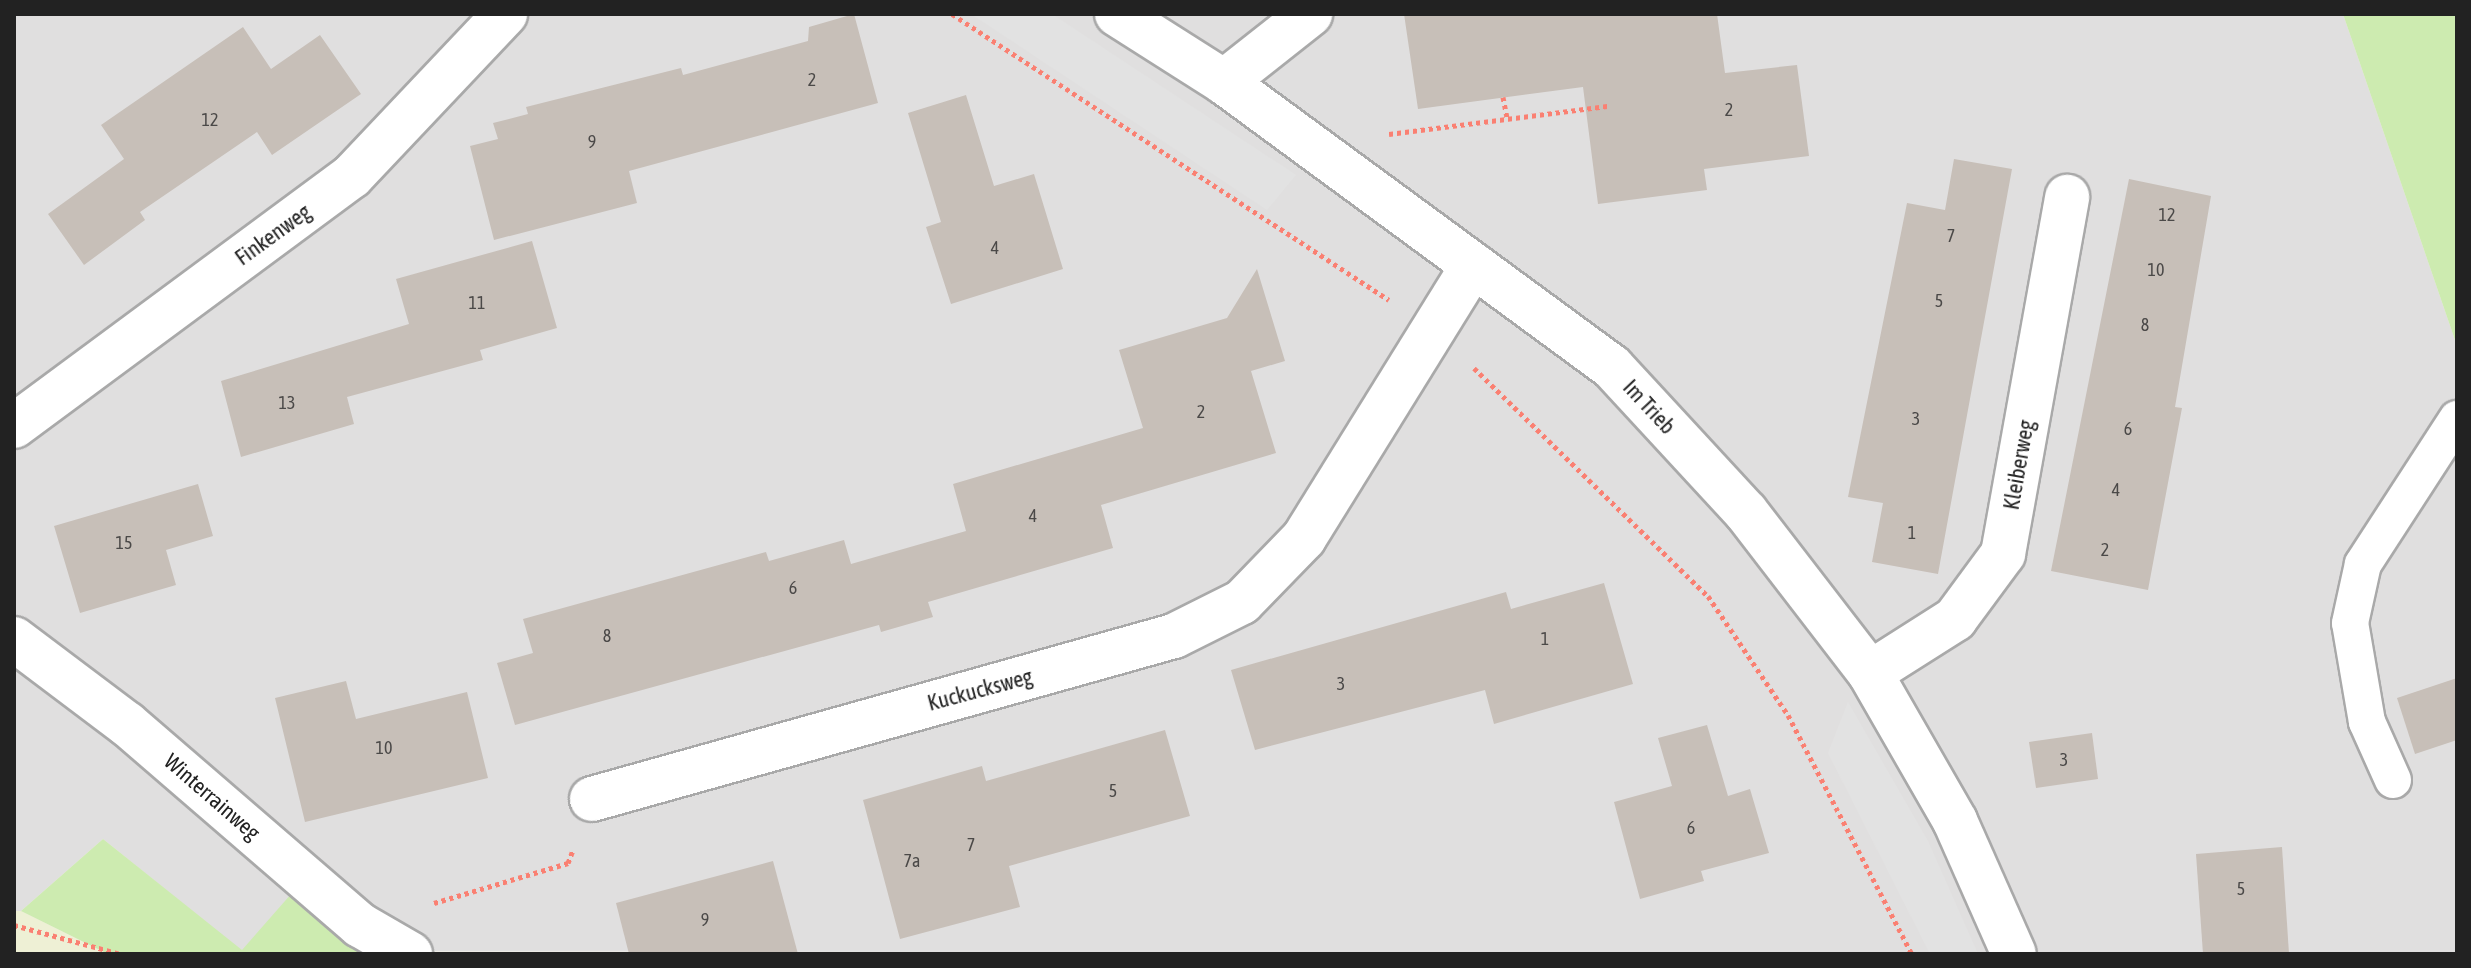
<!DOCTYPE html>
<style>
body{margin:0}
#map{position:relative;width:2471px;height:968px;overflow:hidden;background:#f2efe9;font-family:"Asap Condensed",sans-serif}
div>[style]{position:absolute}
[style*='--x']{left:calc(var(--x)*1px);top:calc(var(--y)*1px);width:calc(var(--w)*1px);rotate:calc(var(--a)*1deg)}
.residential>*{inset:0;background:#e0dfdf}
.farmland>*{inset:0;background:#eef0d5}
.grass>*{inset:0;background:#cdebb0}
.parking>*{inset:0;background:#e2e2e2}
.building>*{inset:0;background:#c7bfb8}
.path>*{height:5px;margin-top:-2.5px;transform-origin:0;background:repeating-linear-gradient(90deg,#fa8072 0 4px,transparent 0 8px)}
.roads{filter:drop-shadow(2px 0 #a9a9a9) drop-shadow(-2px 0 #a9a9a9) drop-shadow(0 2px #a9a9a9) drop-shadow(0 -2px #a9a9a9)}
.service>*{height:36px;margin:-18px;padding:0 18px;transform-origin:18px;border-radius:18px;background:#fff}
.minor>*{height:44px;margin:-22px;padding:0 22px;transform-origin:22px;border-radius:22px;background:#fff}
span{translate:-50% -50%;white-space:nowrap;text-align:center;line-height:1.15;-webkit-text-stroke:7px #fff;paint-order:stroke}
.number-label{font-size:18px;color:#4b4948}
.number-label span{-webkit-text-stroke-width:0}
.street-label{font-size:22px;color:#222}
.frame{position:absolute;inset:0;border:16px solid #222;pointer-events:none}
</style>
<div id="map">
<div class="residential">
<div style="clip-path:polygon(14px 14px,2343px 14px,2457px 346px,2457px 954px,242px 951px,103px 839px,21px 911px,14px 911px)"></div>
</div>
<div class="farmland">
<div style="clip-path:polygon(14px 911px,21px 911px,108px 954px,14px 954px)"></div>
</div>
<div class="grass">
<div style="clip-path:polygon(2343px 14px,2457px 14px,2457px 346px)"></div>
<div style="clip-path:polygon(103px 839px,242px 950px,292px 893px,372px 954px,108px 954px,21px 911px)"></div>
</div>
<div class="parking">
<div style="clip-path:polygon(971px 14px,1052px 14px,1296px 175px,1267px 210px)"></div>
<div style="clip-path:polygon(1848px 702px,1928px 841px,1978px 954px,1930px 954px,1828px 753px)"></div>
</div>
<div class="building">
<div style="clip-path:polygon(854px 14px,878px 103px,629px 171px,637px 203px,494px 240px,470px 146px,498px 139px,493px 123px,528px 114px,526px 107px,681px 68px,683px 75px,808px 41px,809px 27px)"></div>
<div style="clip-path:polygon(1404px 14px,1717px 14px,1725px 73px,1797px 65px,1809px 156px,1704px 169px,1707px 190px,1598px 204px,1583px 87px,1418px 109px)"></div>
<div style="clip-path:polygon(243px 27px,271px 69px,320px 35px,361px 94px,272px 155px,257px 132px,140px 212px,145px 220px,84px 265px,48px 214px,124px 159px,101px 125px)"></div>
<div style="clip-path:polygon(966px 95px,994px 186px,1034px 174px,1063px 269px,951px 304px,926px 227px,941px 222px,908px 113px)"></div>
<div style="clip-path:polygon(1954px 159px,2012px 169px,1938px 574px,1872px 562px,1883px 503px,1848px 497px,1907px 203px,1945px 210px)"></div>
<div style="clip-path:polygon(2129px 179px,2211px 196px,2175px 407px,2182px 408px,2148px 590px,2051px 571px)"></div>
<div style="clip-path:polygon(532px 241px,557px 328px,480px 350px,483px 360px,347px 397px,354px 424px,241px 457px,221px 381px,409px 324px,396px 279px)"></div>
<div style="clip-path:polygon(1257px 269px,1285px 361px,1251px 371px,1276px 453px,1101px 505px,1113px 548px,928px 602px,933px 617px,881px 632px,879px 625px,515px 725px,497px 663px,533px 653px,523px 619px,766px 552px,769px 561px,844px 540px,851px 564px,966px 531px,953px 484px,1143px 428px,1119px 350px,1227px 318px)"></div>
<div style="clip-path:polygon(198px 484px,213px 536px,166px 550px,176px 585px,80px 613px,54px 526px)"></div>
<div style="clip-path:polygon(1604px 583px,1633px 684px,1494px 724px,1485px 690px,1255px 750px,1231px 670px,1506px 592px,1511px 609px)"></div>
<div style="clip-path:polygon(2457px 678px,2457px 740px,2415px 754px,2397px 698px)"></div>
<div style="clip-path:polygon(346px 681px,356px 719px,467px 692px,488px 778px,305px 822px,275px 698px)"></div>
<div style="clip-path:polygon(1707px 725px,1728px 796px,1750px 789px,1769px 853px,1701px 871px,1704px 881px,1640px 899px,1614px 802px,1672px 786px,1658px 738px)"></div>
<div style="clip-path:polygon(1165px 730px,1190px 816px,1009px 866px,1020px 907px,900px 939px,863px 800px,982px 766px,986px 781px)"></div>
<div style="clip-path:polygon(2092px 733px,2098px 779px,2036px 788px,2029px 742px)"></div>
<div style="clip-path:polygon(2282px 847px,2289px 954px,2203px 954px,2196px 854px)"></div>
<div style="clip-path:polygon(773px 861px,798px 954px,629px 954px,616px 903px)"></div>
</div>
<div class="path">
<div style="--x:952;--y:14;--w:522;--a:33.2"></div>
<div style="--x:1503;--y:97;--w:21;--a:79"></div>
<div style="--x:1389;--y:134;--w:220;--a:-7.3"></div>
<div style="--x:1474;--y:368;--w:327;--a:44.3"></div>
<div style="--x:1708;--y:596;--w:143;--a:56.1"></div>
<div style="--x:1788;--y:715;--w:269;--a:62.6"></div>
<div style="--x:434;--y:903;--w:140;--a:-16.6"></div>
<div style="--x:568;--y:863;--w:14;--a:-69"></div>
<div style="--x:14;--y:925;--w:111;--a:15.2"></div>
</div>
<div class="roads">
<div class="service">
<div style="--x:2393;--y:780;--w:64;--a:-114.1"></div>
<div style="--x:2367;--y:722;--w:100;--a:-99.7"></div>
<div style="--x:2350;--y:623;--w:60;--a:-77.6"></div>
<div style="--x:2363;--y:564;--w:173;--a:-57"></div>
</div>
<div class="minor">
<div style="--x:1117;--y:14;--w:127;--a:32.4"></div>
<div style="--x:1224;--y:82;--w:481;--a:36.3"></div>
<div style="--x:1612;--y:367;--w:197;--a:47.3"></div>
<div style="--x:1746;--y:512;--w:203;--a:52.4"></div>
<div style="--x:1870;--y:673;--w:171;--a:60.1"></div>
<div style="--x:1955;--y:821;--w:145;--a:66.1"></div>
<div style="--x:1224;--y:82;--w:110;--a:-38.3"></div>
<div style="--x:14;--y:426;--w:420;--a:-36.5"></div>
<div style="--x:352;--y:176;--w:223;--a:-46.6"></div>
<div style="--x:14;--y:639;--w:141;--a:37"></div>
<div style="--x:127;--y:724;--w:308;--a:40.8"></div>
<div style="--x:360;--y:925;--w:58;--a:30.1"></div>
<div style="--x:1870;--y:673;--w:101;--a:-32.4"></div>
<div style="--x:1955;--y:619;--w:81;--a:-53.6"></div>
<div style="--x:2003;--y:554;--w:363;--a:-79.8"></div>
<div style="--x:592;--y:799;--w:604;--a:-15.65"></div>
<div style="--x:1174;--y:636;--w:76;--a:-26.6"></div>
<div style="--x:1242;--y:602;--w:89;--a:-45.9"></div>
<div style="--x:1304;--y:538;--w:321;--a:-58.2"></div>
</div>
</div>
<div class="number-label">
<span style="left:812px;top:80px">2</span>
<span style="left:1729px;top:110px">2</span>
<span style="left:210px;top:120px">12</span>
<span style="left:592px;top:142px">9</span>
<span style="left:2167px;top:215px">12</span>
<span style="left:1951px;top:236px">7</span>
<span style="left:995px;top:248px">4</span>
<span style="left:2156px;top:270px">10</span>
<span style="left:1939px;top:301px">5</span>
<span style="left:477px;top:303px">11</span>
<span style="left:2145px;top:325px">8</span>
<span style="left:287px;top:403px">13</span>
<span style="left:1201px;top:412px">2</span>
<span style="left:1916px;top:419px">3</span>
<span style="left:2128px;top:429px">6</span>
<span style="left:2116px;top:490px">4</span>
<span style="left:1033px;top:516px">4</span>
<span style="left:1912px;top:533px">1</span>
<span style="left:124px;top:543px">15</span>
<span style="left:2105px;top:550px">2</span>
<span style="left:793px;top:588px">6</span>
<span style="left:607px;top:636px">8</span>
<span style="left:1545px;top:639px">1</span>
<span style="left:1341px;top:684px">3</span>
<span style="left:384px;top:748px">10</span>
<span style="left:2064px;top:760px">3</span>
<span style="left:1113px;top:791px">5</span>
<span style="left:1691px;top:828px">6</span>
<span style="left:971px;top:845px">7</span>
<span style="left:912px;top:861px">7a</span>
<span style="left:2241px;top:889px">5</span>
<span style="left:705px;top:920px">9</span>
</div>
<div class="street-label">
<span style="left:273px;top:235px;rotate:-36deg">Finkenweg</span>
<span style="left:1649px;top:407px;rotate:47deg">Im Trieb</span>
<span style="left:2019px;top:465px;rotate:-80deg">Kleiberweg</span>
<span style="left:980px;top:690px;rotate:-15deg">Kuckucksweg</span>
<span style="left:212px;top:797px;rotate:41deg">Winterrainweg</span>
</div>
<div class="frame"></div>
</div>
